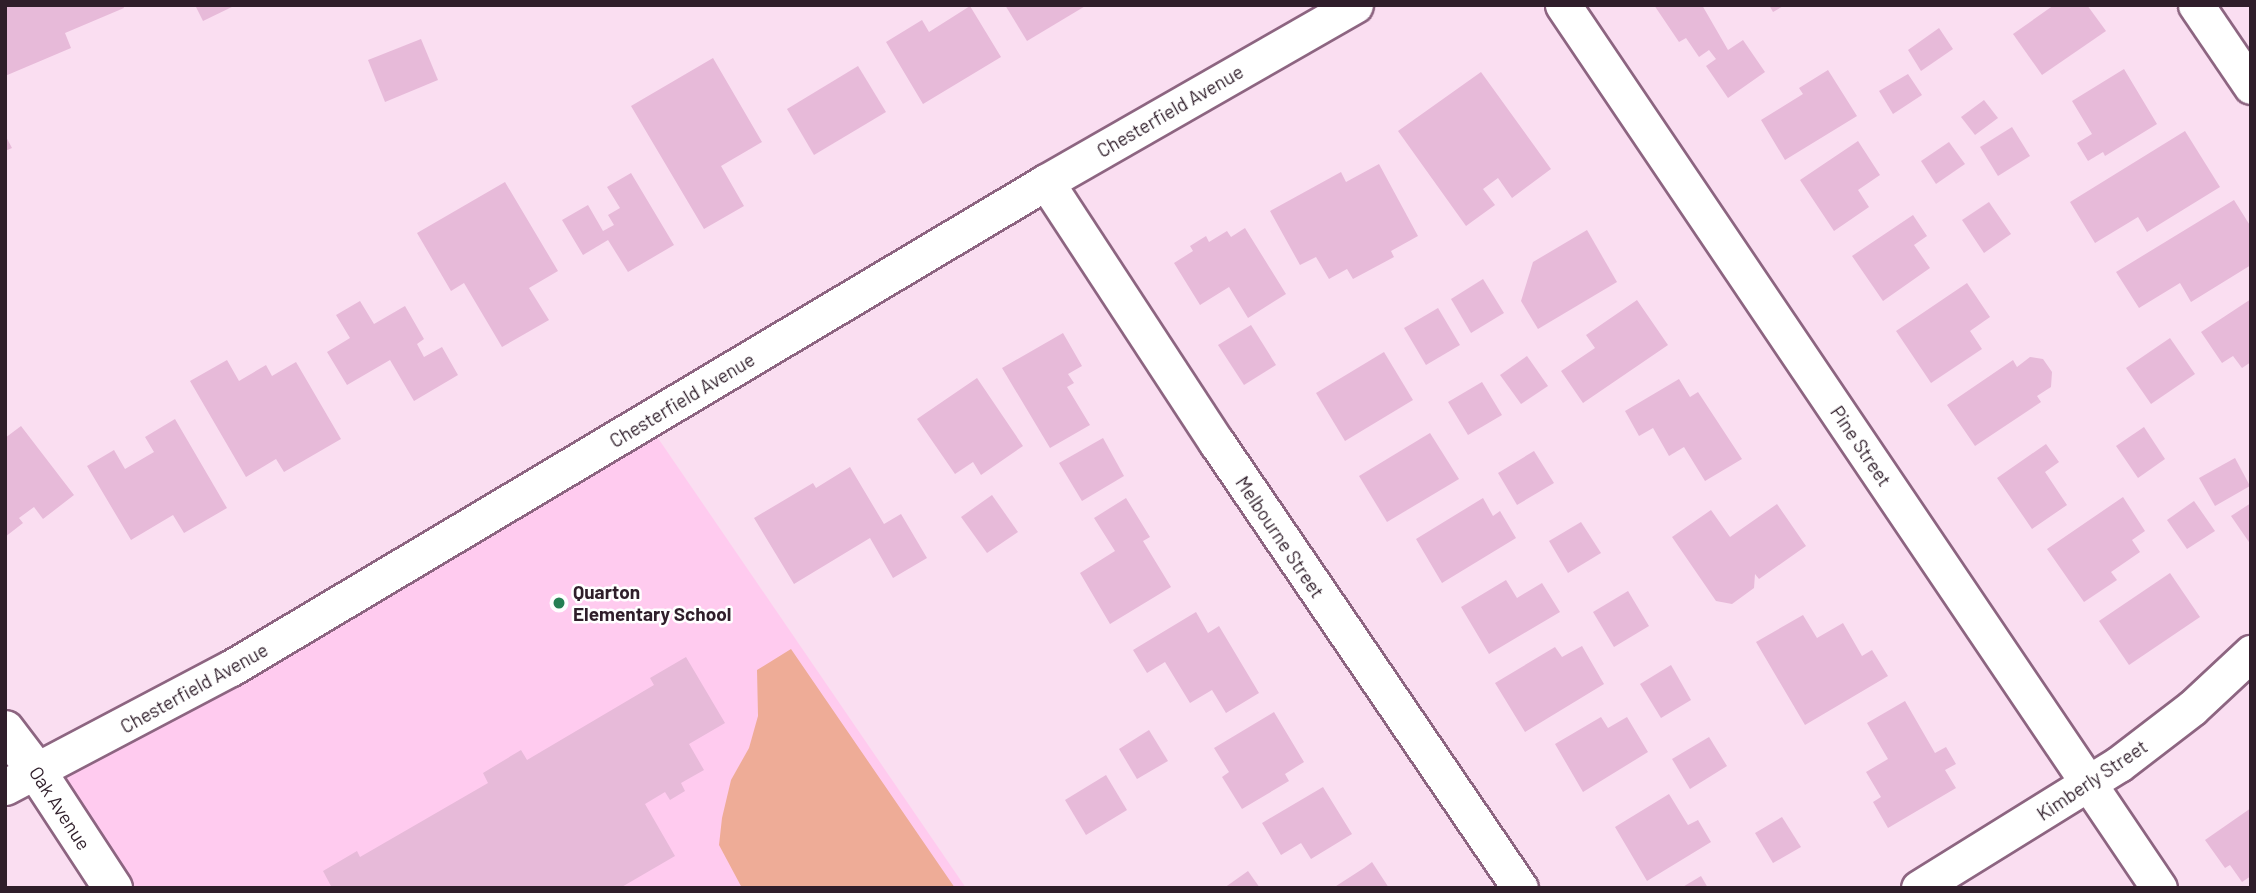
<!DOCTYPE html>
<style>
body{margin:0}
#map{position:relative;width:2256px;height:893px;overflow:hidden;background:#fadef1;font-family:Barlow,sans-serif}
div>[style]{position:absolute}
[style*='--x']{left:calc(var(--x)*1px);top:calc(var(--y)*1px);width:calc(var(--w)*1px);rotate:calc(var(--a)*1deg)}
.built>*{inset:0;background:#ffcbef}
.green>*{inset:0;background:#eeac97}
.building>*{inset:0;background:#e7bad9}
.roads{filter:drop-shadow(2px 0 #8d6581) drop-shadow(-2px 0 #8d6581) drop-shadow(0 2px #8d6581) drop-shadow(0 -2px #8d6581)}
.street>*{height:35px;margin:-17.5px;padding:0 17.5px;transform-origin:17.5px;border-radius:17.5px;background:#fff}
.secondary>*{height:38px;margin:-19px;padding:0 19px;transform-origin:19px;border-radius:19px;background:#fff}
.dots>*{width:19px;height:19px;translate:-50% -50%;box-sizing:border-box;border:4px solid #fff;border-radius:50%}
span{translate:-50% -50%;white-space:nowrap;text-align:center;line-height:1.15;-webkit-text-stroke:5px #fff;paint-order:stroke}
.street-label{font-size:19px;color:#2f1e2a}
.poi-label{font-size:19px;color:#2f1e2a;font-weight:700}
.left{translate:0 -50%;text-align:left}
.frame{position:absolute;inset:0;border:7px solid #2f1e2a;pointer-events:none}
</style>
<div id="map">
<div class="built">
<div style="clip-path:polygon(649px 425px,966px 888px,115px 888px,44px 781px)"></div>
</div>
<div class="green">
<div style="clip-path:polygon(791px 649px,955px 888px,742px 888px,719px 845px,722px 818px,731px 780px,749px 748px,758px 716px,757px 670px)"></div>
</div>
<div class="building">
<div style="clip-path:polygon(5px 5px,123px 5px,124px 8px,65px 33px,71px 48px,5px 76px)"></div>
<div style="clip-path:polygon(195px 5px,236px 5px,203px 21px)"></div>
<div style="clip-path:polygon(1005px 5px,1087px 5px,1027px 41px)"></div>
<div style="clip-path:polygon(1654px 5px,1702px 5px,1728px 50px,1743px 40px,1765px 72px,1728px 98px,1706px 66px,1716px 59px,1709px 50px,1699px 57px,1686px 38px,1679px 42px)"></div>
<div style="clip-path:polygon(1769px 5px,1785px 5px,1773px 12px)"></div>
<div style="clip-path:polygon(2054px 5px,2087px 5px,2106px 31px,2042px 75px,2013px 34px)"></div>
<div style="clip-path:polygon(970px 6px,1001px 57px,923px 104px,886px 42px,922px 20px,929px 32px)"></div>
<div style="clip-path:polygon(1939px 28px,1953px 49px,1921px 71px,1908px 50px)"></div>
<div style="clip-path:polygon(421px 39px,438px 80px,385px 102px,368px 60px)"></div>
<div style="clip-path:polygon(713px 58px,762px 142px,721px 166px,744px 206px,704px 229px,631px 106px)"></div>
<div style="clip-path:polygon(858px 66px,886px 112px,814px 155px,787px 109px)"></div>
<div style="clip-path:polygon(2124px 69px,2157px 124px,2105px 156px,2103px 152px,2088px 161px,2077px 143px,2092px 134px,2072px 101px)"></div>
<div style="clip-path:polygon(1828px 70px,1857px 116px,1785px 160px,1761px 120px,1803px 94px,1799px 88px)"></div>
<div style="clip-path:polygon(1481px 72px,1551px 169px,1512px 198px,1498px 178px,1483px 189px,1495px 205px,1466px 226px,1398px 131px)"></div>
<div style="clip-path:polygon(1908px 74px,1922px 95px,1893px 114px,1879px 91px)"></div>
<div style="clip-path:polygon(1984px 100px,1998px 118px,1975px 135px,1961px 117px)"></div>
<div style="clip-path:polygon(2012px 127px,2030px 156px,1998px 176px,1980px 147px)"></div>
<div style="clip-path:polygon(2185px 131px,2220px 187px,2147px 232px,2138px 217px,2095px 243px,2070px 202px)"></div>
<div style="clip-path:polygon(5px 135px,12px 148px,5px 151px)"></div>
<div style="clip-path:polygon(1858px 141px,1880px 175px,1858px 190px,1869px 207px,1834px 231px,1800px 180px)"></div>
<div style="clip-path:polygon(1949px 142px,1965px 164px,1936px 184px,1921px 161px)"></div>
<div style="clip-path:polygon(1379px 164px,1418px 236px,1391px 251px,1394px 257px,1353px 279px,1347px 269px,1329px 279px,1316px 257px,1300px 265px,1270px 211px,1341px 172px,1346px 182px)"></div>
<div style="clip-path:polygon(631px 173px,674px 245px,628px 272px,608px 240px,583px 255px,562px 220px,588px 205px,603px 231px,614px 225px,608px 215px,620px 208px,607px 187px)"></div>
<div style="clip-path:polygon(505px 182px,558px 271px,529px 288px,549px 320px,502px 347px,464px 283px,451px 291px,417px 233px)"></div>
<div style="clip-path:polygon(2234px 200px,2251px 227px,2251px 265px,2191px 302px,2180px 283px,2139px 308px,2116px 272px)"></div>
<div style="clip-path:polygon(1989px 202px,2011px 234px,1984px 253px,1962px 220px)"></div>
<div style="clip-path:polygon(1913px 215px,1927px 236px,1914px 245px,1930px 268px,1883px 301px,1852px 256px)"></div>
<div style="clip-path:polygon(1245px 228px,1286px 294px,1248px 318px,1229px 287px,1200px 305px,1174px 263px,1193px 251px,1190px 246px,1206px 236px,1209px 242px,1227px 231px,1231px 237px)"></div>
<div style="clip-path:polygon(1587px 230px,1617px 282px,1538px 329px,1521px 301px,1533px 262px)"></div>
<div style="clip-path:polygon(1483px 279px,1504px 313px,1471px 333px,1451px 299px)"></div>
<div style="clip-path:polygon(1967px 283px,1990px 317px,1970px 331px,1982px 349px,1931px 383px,1896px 331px)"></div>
<div style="clip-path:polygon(2251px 299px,2251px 362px,2242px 368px,2233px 356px,2222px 363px,2201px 332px)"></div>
<div style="clip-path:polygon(1637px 300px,1668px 345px,1583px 403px,1561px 371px,1595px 348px,1586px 335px)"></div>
<div style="clip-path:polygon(360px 301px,374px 324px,405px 306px,424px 339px,417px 344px,424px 357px,442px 347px,458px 375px,414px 401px,390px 360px,347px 385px,327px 352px,350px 338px,336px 315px)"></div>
<div style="clip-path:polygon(1438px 308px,1460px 345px,1426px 365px,1404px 328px)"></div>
<div style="clip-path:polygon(1251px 325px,1276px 365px,1244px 385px,1218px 345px)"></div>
<div style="clip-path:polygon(1063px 333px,1082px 366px,1068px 374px,1074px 383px,1067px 387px,1090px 425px,1050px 448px,1002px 368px)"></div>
<div style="clip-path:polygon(2170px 338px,2195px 374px,2151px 404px,2126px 368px)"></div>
<div style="clip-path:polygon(1384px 352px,1413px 400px,1345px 441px,1316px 393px)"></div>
<div style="clip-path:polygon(1527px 356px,1548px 386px,1521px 404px,1500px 375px)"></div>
<div style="clip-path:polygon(2030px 357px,2043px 359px,2052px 372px,2051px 387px,2037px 396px,2041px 402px,1975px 446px,1947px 405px,2013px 360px,2017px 367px)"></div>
<div style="clip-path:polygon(227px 360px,239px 381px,266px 365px,272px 376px,296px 362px,341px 439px,284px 472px,276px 459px,246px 477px,190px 381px)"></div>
<div style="clip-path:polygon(977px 378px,1023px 446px,981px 475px,973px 462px,955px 474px,917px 419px)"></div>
<div style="clip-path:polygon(1679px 379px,1690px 397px,1698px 392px,1742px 459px,1705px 481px,1684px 447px,1669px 456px,1653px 428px,1639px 436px,1625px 411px)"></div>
<div style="clip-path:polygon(1482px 382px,1502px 415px,1468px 435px,1448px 402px)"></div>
<div style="clip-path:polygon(175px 419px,227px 508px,184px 533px,173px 515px,131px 540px,87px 466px,114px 450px,125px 469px,154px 452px,145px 437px)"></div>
<div style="clip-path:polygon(21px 426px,74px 495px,43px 519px,34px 507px,19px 518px,23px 523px,5px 537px,5px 438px)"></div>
<div style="clip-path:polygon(2144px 427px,2165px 459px,2138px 478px,2116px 446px)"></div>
<div style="clip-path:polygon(1430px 433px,1459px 479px,1387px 522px,1359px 476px)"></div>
<div style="clip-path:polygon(1103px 438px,1124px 476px,1082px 501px,1059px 463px)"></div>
<div style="clip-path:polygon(2046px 444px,2059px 462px,2045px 472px,2067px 505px,2032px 529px,1997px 478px)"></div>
<div style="clip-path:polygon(1534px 451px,1554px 483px,1517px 505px,1498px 473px)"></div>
<div style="clip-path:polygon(2235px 458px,2250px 486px,2215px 506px,2199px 478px)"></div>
<div style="clip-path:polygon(850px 467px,884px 524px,901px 514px,927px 558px,893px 578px,870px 538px,794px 584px,754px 518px,813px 483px,816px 488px)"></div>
<div style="clip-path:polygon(992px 495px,1018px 532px,987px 553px,961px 517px)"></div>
<div style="clip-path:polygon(2123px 497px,2145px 531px,2132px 540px,2140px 552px,2111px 572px,2117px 580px,2084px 602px,2047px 549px)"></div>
<div style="clip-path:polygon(1126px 498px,1150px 537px,1143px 541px,1171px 587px,1110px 624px,1080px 573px,1115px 551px,1094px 518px)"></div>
<div style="clip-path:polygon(1483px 498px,1493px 516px,1500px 511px,1516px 538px,1442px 583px,1416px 539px)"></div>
<div style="clip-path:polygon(2194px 501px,2215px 531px,2187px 549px,2167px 520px)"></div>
<div style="clip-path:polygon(2251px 503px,2251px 545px,2231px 516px)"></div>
<div style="clip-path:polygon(1777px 504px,1806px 546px,1759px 579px,1755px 574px,1754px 588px,1732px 604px,1716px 601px,1672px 537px,1711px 510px,1730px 537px)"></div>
<div style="clip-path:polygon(1581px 522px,1601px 553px,1568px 573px,1549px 541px)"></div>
<div style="clip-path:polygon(2170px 573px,2200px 617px,2129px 665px,2099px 621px)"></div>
<div style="clip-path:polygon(1506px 580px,1517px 598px,1542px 583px,1560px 612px,1489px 654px,1461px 607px)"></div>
<div style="clip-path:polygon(1628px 591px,1649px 626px,1614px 647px,1593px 612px)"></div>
<div style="clip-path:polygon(1196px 612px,1208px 633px,1219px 626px,1259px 693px,1226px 713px,1212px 690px,1190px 703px,1165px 662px,1147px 673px,1133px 650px)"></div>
<div style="clip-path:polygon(1803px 615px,1817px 638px,1843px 623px,1862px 656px,1872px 650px,1888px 676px,1805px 725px,1756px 642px)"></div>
<div style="clip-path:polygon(1582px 646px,1604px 684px,1525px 732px,1495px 683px,1555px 647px,1562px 657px)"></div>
<div style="clip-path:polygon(686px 657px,725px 723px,689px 744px,704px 770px,681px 783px,685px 791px,670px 800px,665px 792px,645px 804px,675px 856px,620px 888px,332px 888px,323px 871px,357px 851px,360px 857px,488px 783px,483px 773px,521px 750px,527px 760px,654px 685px,650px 678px)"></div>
<div style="clip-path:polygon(1671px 665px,1691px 700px,1661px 718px,1640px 684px)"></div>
<div style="clip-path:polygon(1905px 701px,1935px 753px,1946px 747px,1956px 764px,1945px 770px,1956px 788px,1888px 828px,1873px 802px,1881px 797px,1866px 772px,1888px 759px,1867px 723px)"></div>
<div style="clip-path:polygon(1274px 712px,1304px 762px,1285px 774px,1289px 781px,1242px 809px,1222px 777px,1229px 772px,1214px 748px)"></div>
<div style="clip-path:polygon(1601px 717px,1608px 728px,1627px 717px,1648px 752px,1583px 792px,1555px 744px)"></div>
<div style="clip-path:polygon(1149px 730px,1168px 761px,1137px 779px,1119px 749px)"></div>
<div style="clip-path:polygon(1709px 737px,1727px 766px,1690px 789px,1672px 759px)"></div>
<div style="clip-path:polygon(1106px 775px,1127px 810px,1086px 835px,1065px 800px)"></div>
<div style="clip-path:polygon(1323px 787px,1352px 834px,1311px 859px,1301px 843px,1281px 855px,1262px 823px)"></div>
<div style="clip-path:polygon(1669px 794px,1688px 825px,1698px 820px,1711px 842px,1647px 881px,1615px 827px)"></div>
<div style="clip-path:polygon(2251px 808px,2251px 876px,2242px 882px,2230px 865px,2225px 868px,2205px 840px)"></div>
<div style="clip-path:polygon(1782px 817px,1801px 847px,1773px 863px,1755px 833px)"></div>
<div style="clip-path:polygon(1372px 862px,1389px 888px,1333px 888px,1364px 868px)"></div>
<div style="clip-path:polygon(1248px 871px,1260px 888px,1224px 888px)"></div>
<div style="clip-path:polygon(1701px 876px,1708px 888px,1681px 888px)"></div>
</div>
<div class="roads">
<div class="street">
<div style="--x:1563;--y:5;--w:1065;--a:55.98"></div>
<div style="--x:2196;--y:5;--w:98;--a:55.8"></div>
<div style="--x:1046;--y:182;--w:312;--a:56.8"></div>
<div style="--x:1217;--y:443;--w:538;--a:55.75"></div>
<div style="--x:5;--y:787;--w:255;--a:-27.8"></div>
<div style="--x:231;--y:668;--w:949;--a:-30.81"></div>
<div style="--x:1046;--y:182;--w:356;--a:-29.8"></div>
<div style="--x:1919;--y:888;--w:235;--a:-31.8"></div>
<div style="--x:2119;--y:764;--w:92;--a:-37.5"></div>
<div style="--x:2192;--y:708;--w:81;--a:-43"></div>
</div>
<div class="secondary">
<div style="--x:5;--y:730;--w:53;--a:52.7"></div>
<div style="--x:37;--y:772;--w:139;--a:56.8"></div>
</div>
</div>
<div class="dots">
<div style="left:559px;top:603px;background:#267f54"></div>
</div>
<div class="street-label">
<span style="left:1170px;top:111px;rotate:-30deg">Chesterfield Avenue</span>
<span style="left:682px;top:400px;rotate:-31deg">Chesterfield Avenue</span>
<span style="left:1861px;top:446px;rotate:56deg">Pine Street</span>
<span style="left:1280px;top:537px;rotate:56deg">Melbourne Street</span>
<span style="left:194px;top:688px;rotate:-29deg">Chesterfield Avenue</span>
<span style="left:2092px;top:780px;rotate:-34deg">Kimberly Street</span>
<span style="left:60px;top:808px;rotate:57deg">Oak Avenue</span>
</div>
<div class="poi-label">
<span class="left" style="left:573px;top:603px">Quarton<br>Elementary School</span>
</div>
<div class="frame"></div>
</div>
